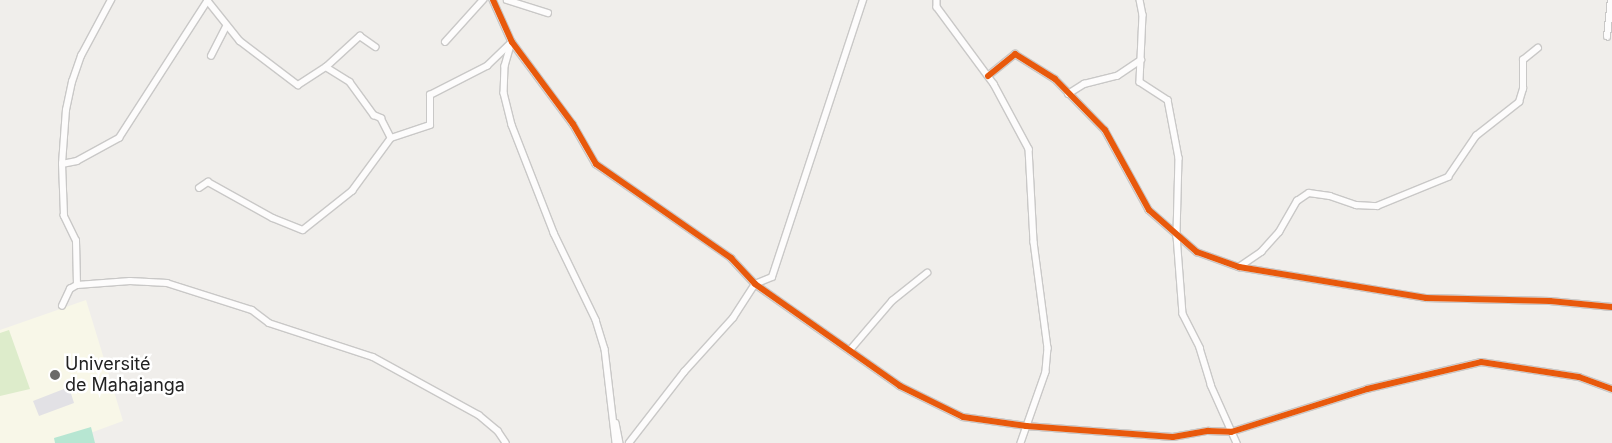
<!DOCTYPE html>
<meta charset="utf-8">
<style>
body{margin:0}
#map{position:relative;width:1612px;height:443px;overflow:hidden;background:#f0eeeb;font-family:Inter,sans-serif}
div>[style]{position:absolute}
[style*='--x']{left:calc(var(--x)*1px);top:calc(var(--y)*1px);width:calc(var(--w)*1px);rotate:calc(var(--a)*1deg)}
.education>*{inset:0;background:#f8f7e8}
.grass>*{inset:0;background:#ddeccb}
.pitch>*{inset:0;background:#b7e6d2}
.plaza>*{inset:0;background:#e2e1e5}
.roads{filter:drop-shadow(1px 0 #c9c8c7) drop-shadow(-1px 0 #c9c8c7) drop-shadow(0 1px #c9c8c7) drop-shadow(0 -1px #c9c8c7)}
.street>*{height:5.5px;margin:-2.75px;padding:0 2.75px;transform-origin:2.75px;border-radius:2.75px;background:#fdfcfc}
.cycleway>*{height:6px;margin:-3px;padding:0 3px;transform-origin:3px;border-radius:3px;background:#e8590c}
.dots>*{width:14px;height:14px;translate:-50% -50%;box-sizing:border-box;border:2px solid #fff;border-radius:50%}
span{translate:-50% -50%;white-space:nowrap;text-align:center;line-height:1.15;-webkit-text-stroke:5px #fff;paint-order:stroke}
.poi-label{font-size:18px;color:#222}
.left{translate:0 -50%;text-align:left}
</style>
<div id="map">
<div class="education">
<div style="clip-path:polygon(86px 300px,123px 421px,63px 443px,0 443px,0 330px)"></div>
</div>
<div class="grass">
<div style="clip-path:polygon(9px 330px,30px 389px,0 396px,0 333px)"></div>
</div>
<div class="pitch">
<div style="clip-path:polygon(91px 427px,95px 443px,55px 443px,54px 438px)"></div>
</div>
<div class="plaza">
<div style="clip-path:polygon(69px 387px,74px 403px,39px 416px,33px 401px)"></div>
</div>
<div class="roads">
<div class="street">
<div style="--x:493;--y:0;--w:46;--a:65.7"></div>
<div style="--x:512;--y:42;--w:102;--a:53.4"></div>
<div style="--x:573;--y:124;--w:46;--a:60.1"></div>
<div style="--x:596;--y:164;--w:165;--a:34.8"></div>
<div style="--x:731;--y:258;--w:35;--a:47"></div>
<div style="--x:755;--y:284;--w:177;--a:35.1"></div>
<div style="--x:900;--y:386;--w:70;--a:26.2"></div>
<div style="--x:963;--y:417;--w:64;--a:8.1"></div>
<div style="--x:1026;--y:426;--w:147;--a:4.3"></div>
<div style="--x:1173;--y:437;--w:36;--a:-10"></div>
<div style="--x:1208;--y:431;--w:23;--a:2"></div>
<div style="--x:1231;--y:432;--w:143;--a:-17.5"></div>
<div style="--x:1367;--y:389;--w:117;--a:-13.3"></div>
<div style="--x:1481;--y:362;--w:99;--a:8.7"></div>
<div style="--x:1579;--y:377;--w:35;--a:20"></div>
<div style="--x:507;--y:0;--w:43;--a:17.6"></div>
<div style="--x:937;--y:0;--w:7;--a:90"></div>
<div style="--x:937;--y:7;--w:96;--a:53.5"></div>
<div style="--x:994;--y:84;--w:74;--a:61.7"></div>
<div style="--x:1029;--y:149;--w:93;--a:86.9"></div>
<div style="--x:1034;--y:242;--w:107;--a:82.5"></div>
<div style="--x:1048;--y:348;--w:24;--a:95"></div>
<div style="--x:1046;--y:372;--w:75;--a:109.4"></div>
<div style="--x:1140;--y:0;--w:15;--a:79"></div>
<div style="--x:1143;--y:15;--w:67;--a:92.6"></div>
<div style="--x:1140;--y:82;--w:33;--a:33"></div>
<div style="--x:1168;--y:100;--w:59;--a:79.3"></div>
<div style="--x:1179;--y:158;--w:78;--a:91.5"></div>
<div style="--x:1177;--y:236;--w:78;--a:85.6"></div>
<div style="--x:1183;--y:314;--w:38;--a:63"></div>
<div style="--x:1200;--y:348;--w:39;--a:73"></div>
<div style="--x:1211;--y:385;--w:64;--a:65.9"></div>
<div style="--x:208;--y:1;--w:51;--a:51.3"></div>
<div style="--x:240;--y:41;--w:73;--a:37.2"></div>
<div style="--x:298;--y:85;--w:33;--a:-33"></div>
<div style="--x:326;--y:67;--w:28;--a:32"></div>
<div style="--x:350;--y:82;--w:41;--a:54"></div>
<div style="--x:374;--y:115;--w:8;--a:23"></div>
<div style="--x:381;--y:118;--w:22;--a:63"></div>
<div style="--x:1607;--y:37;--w:37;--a:-84"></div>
<div style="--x:445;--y:42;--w:57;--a:-47.9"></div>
<div style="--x:512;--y:42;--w:25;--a:106"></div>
<div style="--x:505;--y:66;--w:27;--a:92"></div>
<div style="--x:504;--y:93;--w:33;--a:76"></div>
<div style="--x:512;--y:125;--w:116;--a:68.7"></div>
<div style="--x:554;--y:233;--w:97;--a:64.2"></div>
<div style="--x:596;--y:320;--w:30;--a:73"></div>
<div style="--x:605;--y:349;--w:95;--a:83.3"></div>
<div style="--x:211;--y:56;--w:33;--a:-63"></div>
<div style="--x:326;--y:67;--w:46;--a:-42.4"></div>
<div style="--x:360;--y:36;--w:19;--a:35"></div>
<div style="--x:988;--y:76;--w:35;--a:-39"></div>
<div style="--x:1015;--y:54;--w:47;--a:32"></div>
<div style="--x:1055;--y:79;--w:71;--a:45.6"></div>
<div style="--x:1105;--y:130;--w:91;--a:61.2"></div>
<div style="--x:1149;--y:210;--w:64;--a:41.2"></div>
<div style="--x:1197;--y:252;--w:45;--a:19.7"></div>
<div style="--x:1239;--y:267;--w:190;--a:9.4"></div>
<div style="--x:1426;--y:298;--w:124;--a:1.4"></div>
<div style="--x:1550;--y:301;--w:62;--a:5.5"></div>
<div style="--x:1068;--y:94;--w:19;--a:-32"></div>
<div style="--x:1084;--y:84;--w:34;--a:-14"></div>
<div style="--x:1117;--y:76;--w:29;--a:-34"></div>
<div style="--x:62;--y:164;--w:15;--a:-11"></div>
<div style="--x:77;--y:161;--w:48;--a:-28.7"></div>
<div style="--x:119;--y:138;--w:164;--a:-57.2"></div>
<div style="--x:199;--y:188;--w:11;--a:-34"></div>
<div style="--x:208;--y:182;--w:74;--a:29"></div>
<div style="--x:273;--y:218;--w:32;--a:22"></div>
<div style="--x:303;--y:230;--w:63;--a:-38.5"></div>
<div style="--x:352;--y:191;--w:66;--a:-53.7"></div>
<div style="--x:391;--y:138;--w:41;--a:-18.4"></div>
<div style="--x:430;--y:125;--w:30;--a:-90"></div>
<div style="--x:430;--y:95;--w:64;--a:-27"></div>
<div style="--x:487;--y:66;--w:33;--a:-44"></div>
<div style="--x:1239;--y:267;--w:27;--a:-34"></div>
<div style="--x:1261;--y:252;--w:27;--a:-48"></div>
<div style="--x:1279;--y:232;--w:36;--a:-60"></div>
<div style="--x:1297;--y:201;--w:14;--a:-34"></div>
<div style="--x:1309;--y:193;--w:21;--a:8"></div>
<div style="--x:1330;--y:196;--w:28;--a:19"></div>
<div style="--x:1356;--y:205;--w:21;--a:3"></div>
<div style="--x:1377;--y:206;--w:77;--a:-22.2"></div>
<div style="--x:1448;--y:177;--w:50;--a:-55.7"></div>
<div style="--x:1476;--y:136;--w:55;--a:-38.3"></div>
<div style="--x:1519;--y:102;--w:14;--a:-73"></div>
<div style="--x:1523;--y:89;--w:29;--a:-90"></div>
<div style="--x:1523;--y:60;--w:19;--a:-39"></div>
<div style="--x:77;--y:285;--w:53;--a:-4.3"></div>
<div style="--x:130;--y:281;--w:37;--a:3"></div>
<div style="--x:167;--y:283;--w:89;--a:17.6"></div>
<div style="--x:252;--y:310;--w:21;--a:37"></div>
<div style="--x:269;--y:323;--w:109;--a:18.1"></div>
<div style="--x:373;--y:357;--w:121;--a:28.7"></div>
<div style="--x:479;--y:415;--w:25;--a:40"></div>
<div style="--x:498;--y:431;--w:14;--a:56"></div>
<div style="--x:62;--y:306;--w:19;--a:-65"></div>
<div style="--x:70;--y:289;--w:8;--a:-30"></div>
<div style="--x:77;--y:285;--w:44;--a:-91.3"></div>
<div style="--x:76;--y:241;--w:28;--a:-116"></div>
<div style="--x:64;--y:216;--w:52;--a:-92.2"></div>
<div style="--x:62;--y:164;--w:54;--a:-85.8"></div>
<div style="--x:66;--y:110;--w:29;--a:-78"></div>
<div style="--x:72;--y:82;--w:28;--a:-71"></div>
<div style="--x:81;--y:56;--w:64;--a:-61.8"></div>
<div style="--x:851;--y:349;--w:63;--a:-49.5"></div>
<div style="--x:892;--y:301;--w:45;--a:-38.7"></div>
<div style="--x:616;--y:423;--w:20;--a:79"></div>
<div style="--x:629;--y:443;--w:90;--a:-52.2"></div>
<div style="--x:684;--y:372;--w:73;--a:-47.8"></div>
<div style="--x:733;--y:318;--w:40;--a:-57.1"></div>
<div style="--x:755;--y:284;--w:18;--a:-22"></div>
<div style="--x:772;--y:277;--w:292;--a:-71.8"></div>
</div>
</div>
<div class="cycleway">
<div style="--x:493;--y:0;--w:46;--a:65.7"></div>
<div style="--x:512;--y:42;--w:102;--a:53.4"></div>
<div style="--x:573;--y:124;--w:46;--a:60.1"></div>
<div style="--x:596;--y:164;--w:165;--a:34.8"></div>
<div style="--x:731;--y:258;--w:35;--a:47"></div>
<div style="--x:755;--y:284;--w:177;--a:35.1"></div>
<div style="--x:900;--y:386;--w:70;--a:26.2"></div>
<div style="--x:963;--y:417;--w:64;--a:8.1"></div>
<div style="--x:1026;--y:426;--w:147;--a:4.3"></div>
<div style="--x:1173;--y:437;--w:36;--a:-10"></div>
<div style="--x:1208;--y:431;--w:23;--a:2"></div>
<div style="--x:1231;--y:432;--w:143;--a:-17.5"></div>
<div style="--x:1367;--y:389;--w:117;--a:-13.3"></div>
<div style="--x:1481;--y:362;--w:99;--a:8.7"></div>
<div style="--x:1579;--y:377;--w:35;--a:20"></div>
<div style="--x:988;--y:76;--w:35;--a:-39"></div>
<div style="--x:1015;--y:54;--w:47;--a:32"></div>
<div style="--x:1055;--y:79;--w:71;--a:45.6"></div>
<div style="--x:1105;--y:130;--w:91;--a:61.2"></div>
<div style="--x:1149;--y:210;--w:64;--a:41.2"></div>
<div style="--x:1197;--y:252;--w:45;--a:19.7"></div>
<div style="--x:1239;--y:267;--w:190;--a:9.4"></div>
<div style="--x:1426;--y:298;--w:124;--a:1.4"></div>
<div style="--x:1550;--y:301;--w:62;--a:5.5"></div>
</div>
<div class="dots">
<div style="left:55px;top:375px;background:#6a6968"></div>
</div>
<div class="poi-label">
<span class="left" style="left:65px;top:375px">Université<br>de Mahajanga</span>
</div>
</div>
